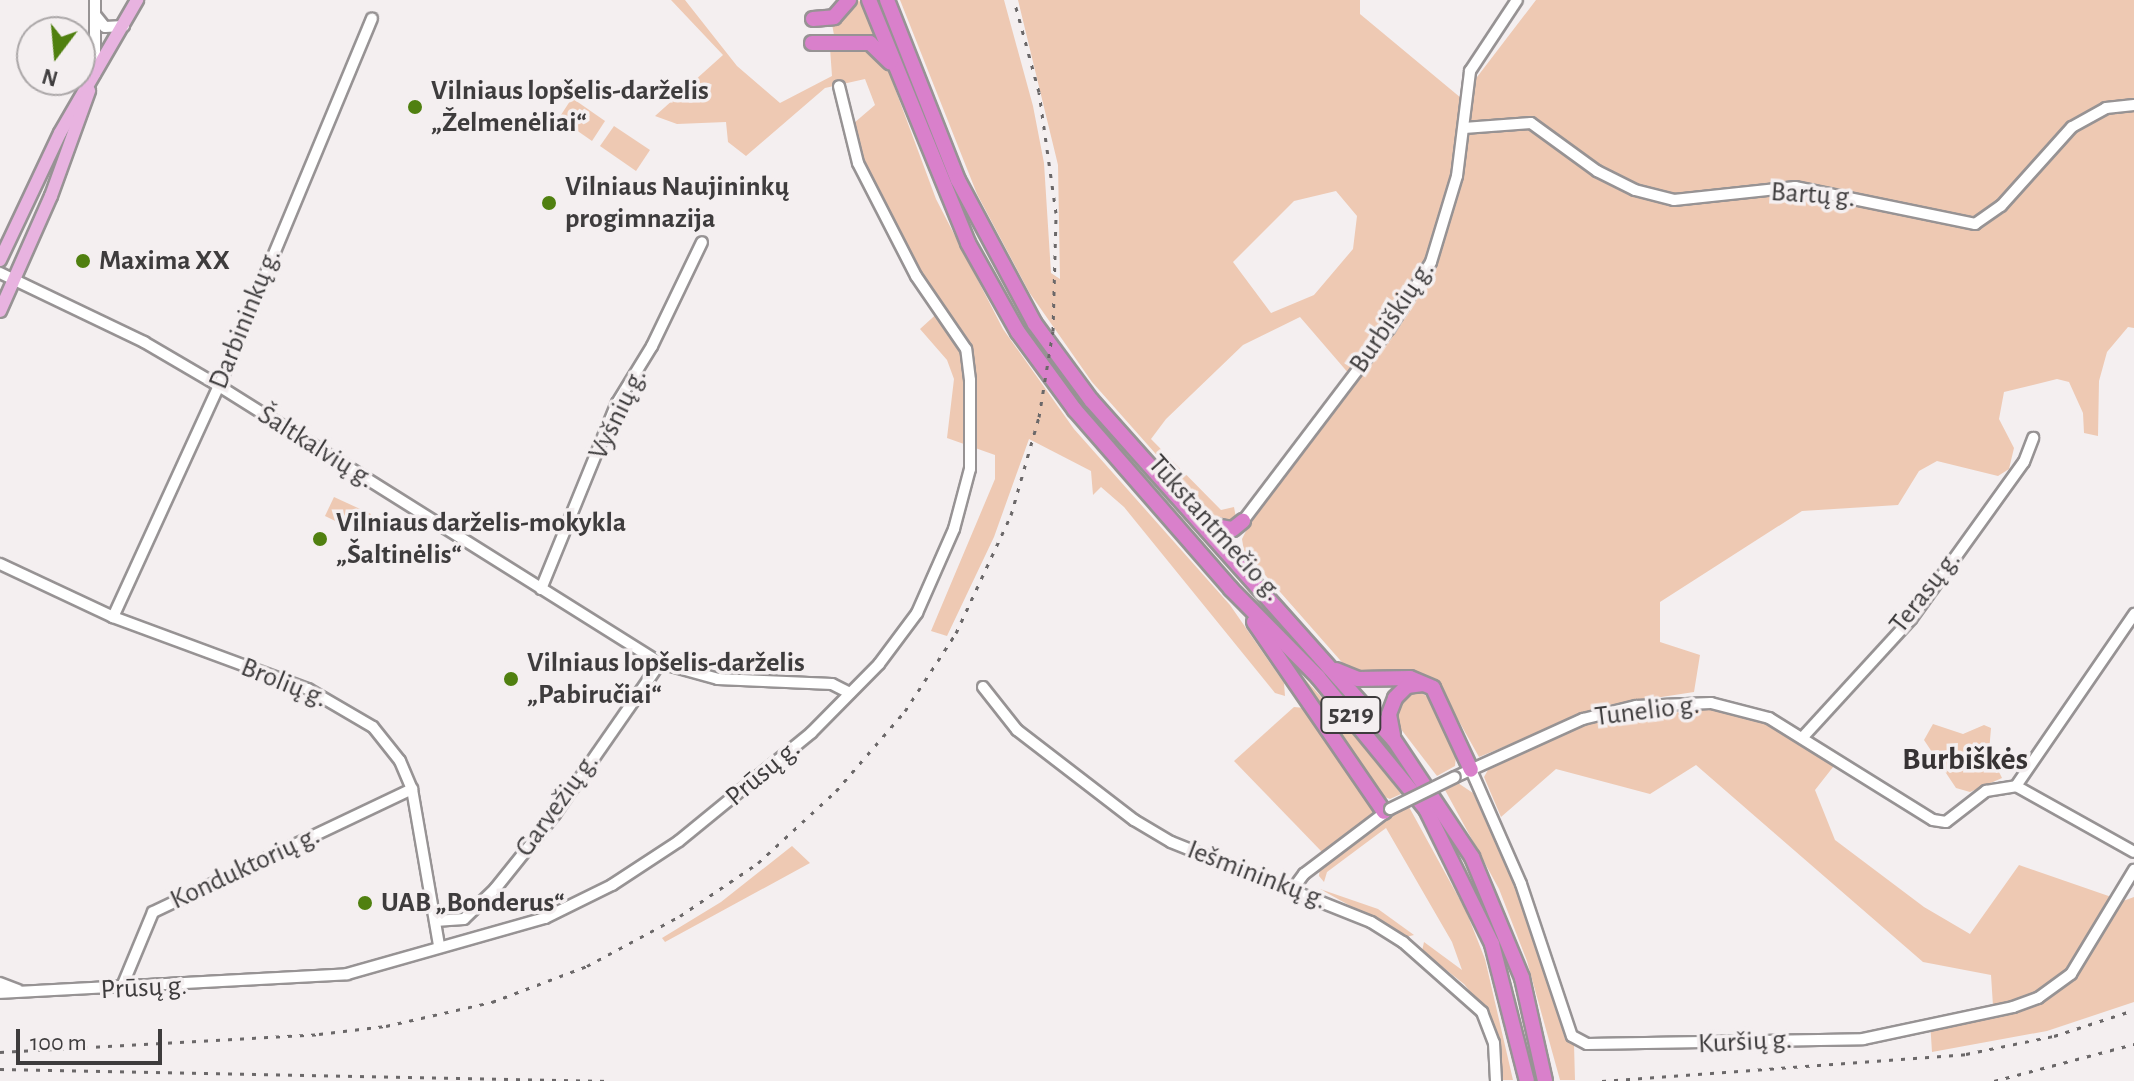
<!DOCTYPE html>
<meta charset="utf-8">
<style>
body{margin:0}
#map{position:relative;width:2134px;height:1081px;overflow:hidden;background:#f4eff0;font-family:"Alegreya Sans",sans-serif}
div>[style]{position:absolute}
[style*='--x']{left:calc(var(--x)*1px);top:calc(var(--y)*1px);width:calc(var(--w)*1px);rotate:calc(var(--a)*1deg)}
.green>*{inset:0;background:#eec9b3}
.roads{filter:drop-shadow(2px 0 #979394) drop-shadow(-2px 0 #979394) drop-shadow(0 2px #979394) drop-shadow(0 -2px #979394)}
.minor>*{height:10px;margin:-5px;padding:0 5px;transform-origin:5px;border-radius:5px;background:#fff}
.major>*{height:12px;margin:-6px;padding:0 6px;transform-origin:6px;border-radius:6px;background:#e8b3e0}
.highway>*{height:14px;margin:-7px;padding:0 7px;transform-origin:7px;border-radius:7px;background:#d980cb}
.rail>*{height:3px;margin-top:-1.5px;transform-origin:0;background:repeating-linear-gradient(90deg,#6b6869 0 4px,transparent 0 12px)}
.bridges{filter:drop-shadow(2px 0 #979394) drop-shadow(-2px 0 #979394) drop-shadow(0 2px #979394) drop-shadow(0 -2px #979394)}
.minor-bridge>*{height:10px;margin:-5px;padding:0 5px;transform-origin:5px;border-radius:5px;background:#fff}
.dots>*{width:22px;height:22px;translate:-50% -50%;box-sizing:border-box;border:4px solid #f4eff0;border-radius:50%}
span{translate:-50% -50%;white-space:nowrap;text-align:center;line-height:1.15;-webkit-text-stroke:7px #f4eff0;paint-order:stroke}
.shield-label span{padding:2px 6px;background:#f4eff0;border:2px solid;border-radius:6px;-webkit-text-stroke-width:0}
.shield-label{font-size:26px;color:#3e3c3d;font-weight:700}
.poi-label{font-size:28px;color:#3e3c3d;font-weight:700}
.left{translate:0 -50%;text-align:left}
.street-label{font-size:28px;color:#3e3c3d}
.quarter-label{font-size:32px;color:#373334;font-weight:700}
.north{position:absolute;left:16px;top:16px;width:80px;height:80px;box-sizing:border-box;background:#f4eff0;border:2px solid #aba7a8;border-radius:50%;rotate:196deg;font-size:22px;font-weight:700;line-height:32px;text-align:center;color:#3e3c3d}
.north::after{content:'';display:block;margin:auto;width:28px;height:36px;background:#508010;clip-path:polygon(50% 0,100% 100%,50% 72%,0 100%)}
.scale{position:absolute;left:16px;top:1029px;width:146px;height:36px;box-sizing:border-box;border:4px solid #3e3c3d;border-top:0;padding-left:10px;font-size:24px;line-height:28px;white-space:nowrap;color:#3e3c3d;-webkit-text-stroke:6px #f4eff0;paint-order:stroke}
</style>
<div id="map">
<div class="green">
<div style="clip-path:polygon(671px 0,685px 0,737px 66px,780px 103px,832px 76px,830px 48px,865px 47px,884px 59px,936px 199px,1003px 329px,1074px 429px,1230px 605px,1284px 683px,1285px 696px,1275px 693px,1124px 507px,1101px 487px,1093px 495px,1091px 471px,1029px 439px,994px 537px,947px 636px,931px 631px,995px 479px,995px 455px,947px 438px,954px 379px,947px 360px,920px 329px,942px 309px,886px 210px,862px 156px,854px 123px,875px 105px,865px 79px,825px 88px,746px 156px,728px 142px,726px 122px,677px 124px,655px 116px,723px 55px)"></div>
<div style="clip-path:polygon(859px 0,876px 37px,834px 35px,832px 24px)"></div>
<div style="clip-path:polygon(evenodd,900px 0,1004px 0,1033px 106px,1044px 163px,1051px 273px,1060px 279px,1058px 165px,1018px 0,1360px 0,1360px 14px,1461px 98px,1536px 0,2134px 0,2134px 328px,2128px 327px,2107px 352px,2099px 381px,2098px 436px,2084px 433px,2083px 413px,2069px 382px,2057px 379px,2004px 392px,1999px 419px,2014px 448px,2009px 469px,1998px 476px,1937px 461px,1919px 471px,1898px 505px,1802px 511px,1660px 602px,1660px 642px,1700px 655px,1694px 692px,1603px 706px,1479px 757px,1437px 682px,1419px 673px,1358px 673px,1347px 668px,1244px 551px,1242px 539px,1250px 523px,1356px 382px,1300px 317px,1243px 345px,1166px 419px,1151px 439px,1221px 510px,1234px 507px,1237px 523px,1217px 523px,1092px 382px,1029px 292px,977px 194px,900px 0,1336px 191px,1357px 216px,1353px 249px,1314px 295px,1271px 313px,1233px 262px,1294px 201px,1336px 191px)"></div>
<div style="clip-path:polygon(572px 98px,605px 121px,592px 141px,559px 118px)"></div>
<div style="clip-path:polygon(614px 126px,650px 150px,636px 171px,600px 146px)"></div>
<div style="clip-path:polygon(334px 497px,371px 514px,362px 534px,325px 516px)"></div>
<div style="clip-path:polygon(1282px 654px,1355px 734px,1401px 794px,1390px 799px,1379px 795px)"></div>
<div style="clip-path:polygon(1418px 691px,1431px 699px,1456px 756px,1455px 766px,1437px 776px,1397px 724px,1394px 706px,1404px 694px)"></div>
<div style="clip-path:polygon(1694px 705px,1754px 715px,1837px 762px,1815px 790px,1835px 840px,1924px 907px,1970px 934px,2019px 865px,2123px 901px,2134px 897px,2134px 1002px,2047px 1031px,1932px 1052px,1930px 1021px,1993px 1006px,1991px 975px,1923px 962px,1696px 765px,1650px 794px,1556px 769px,1501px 817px,1484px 777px,1489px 768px,1576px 728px,1639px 711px)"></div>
<div style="clip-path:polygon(1294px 707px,1305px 708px,1371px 802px,1373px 813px,1322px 852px,1234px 761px)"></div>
<div style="clip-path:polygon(1933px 724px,1963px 734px,1984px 725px,1991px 728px,1989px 752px,2002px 778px,1970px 792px,1956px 788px,1924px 740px)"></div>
<div style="clip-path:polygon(1458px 783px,1473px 793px,1519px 894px,1564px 1035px,1574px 1044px,1575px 1080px,1560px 1080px,1527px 961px,1499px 889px,1445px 790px)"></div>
<div style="clip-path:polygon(1409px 807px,1466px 911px,1485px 959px,1513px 1080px,1501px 1080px,1498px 1037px,1487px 1012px,1464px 984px,1422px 951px,1424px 942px,1462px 970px,1452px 942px,1386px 828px,1327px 872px,1324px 882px,1319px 876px,1320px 867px,1384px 818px)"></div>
<div style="clip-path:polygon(792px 846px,810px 863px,665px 942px,662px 938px,721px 902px)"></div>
<div style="clip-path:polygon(1320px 889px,1378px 909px,1414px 935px,1406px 937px)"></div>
</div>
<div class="roads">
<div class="minor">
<div style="--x:95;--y:0;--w:74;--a:90"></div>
<div style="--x:96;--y:16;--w:14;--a:51"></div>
<div style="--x:105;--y:27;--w:19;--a:-3"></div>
<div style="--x:1464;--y:128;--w:67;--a:-4.3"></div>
<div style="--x:1531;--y:123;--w:82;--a:36"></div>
<div style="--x:1597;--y:171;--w:42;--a:26.6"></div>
<div style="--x:1635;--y:190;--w:40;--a:14.4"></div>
<div style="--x:1674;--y:200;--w:122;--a:-6.1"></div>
<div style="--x:1795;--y:187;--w:184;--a:11.6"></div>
<div style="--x:1975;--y:224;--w:32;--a:-35"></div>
<div style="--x:2001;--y:206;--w:106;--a:-48.1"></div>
<div style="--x:2072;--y:127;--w:39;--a:-29"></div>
<div style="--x:2106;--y:108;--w:28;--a:-6"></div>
<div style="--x:0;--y:273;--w:160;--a:25.6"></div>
<div style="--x:144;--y:342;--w:87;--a:30.4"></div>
<div style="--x:219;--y:386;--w:521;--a:32.13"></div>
<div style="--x:660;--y:663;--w:60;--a:15.4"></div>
<div style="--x:718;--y:679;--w:114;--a:2.5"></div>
<div style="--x:832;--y:684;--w:20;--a:27"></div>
<div style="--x:1243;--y:521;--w:241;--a:-52.8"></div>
<div style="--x:1389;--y:329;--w:79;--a:-57.9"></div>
<div style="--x:1431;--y:262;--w:90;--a:-73.2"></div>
<div style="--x:1457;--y:176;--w:106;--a:-82.9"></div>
<div style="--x:1470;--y:71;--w:85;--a:-56.5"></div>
<div style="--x:0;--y:564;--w:125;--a:25.1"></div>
<div style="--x:113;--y:617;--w:208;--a:20.3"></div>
<div style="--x:308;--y:689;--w:75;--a:30.3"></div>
<div style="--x:373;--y:727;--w:43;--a:51.5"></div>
<div style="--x:400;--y:761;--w:30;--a:67"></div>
<div style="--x:412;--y:789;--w:159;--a:80.2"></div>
<div style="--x:541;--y:589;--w:201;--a:-67.8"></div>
<div style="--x:617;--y:403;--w:67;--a:-58.4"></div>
<div style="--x:652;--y:346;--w:115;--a:-64.3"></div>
<div style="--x:113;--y:617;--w:254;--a:-65.4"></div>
<div style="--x:219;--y:386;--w:398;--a:-67.4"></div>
<div style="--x:983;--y:687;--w:55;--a:51.7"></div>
<div style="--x:1017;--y:730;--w:148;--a:37.6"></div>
<div style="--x:1134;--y:820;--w:43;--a:30.7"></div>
<div style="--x:1171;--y:842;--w:215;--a:21.8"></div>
<div style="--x:1371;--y:922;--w:38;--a:32"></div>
<div style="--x:1403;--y:942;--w:106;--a:41.5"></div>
<div style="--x:1482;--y:1012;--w:33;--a:69"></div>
<div style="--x:1494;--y:1043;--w:38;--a:87"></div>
<div style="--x:1803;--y:737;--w:160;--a:-47.5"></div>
<div style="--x:1911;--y:619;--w:193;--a:-54.3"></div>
<div style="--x:2024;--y:462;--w:26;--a:-69"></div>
<div style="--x:1471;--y:770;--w:124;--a:66.3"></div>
<div style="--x:1521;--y:884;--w:160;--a:71.5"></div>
<div style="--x:1572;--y:1036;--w:17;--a:28"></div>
<div style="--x:1587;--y:1044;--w:276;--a:-1"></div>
<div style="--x:1863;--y:1039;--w:153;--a:-12"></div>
<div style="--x:2013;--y:1007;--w:27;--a:-20"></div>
<div style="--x:2038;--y:998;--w:41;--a:-36"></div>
<div style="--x:2071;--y:974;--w:122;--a:-58.8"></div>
<div style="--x:1455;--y:777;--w:141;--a:-24.4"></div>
<div style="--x:1583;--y:719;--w:55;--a:-13.8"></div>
<div style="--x:1636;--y:706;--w:75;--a:-2.3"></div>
<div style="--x:1711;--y:703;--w:60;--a:14.5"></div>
<div style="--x:1769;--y:718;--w:193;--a:31.9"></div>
<div style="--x:1933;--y:820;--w:13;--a:9"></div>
<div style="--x:1946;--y:822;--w:51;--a:-37.8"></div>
<div style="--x:1986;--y:791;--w:30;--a:-9"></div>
<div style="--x:2016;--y:786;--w:135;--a:29.2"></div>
<div style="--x:2016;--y:786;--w:209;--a:-55.5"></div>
<div style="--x:1293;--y:889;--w:19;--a:-54"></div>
<div style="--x:1304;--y:874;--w:108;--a:-37.1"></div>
<div style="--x:435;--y:921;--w:29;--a:-4"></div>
<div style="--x:464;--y:919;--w:43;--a:-44.1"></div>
<div style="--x:495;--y:889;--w:96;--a:-51.3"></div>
<div style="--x:555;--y:814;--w:184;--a:-55.2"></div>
<div style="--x:0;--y:983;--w:19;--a:21"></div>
<div style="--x:121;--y:989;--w:83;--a:-67.4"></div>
<div style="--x:153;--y:912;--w:287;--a:-25.4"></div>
<div style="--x:0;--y:993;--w:348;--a:-3.1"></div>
<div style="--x:347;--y:974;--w:206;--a:-15.8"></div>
<div style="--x:545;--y:918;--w:75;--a:-26.2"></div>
<div style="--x:612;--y:885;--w:80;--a:-33.3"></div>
<div style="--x:679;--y:841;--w:171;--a:-39.3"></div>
<div style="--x:811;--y:733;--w:97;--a:-45.4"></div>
<div style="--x:879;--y:664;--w:64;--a:-53.3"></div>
<div style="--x:917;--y:613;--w:92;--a:-66.2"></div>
<div style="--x:954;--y:529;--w:62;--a:-75.1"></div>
<div style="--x:970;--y:469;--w:89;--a:-90"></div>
<div style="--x:970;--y:380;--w:31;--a:-97"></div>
<div style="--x:966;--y:349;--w:88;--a:-124.4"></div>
<div style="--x:916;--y:276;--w:127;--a:-117.2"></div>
<div style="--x:858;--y:163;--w:79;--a:-103.9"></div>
</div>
<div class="major">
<div style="--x:0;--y:260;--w:140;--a:-64.7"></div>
<div style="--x:60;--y:133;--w:154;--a:-59.9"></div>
<div style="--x:0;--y:311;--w:126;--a:-66.1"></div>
<div style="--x:51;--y:196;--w:112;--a:-70.1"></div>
</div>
<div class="highway">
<div style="--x:869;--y:0;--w:262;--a:67.8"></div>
<div style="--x:968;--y:243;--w:102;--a:60.7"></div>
<div style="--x:1018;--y:332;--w:97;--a:53.8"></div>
<div style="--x:1075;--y:410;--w:237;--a:48.9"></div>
<div style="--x:1231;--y:589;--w:124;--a:45.3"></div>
<div style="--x:1318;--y:677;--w:171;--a:50.7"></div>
<div style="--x:1426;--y:809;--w:150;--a:63.9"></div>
<div style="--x:1492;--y:944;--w:141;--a:75.7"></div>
<div style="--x:887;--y:0;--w:193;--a:68.5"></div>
<div style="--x:958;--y:180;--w:163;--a:61.9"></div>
<div style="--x:1035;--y:324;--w:94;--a:53.6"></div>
<div style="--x:1091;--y:400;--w:455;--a:48.3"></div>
<div style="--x:1394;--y:740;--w:141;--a:56.3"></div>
<div style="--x:1472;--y:857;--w:131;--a:67.5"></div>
<div style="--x:1522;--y:978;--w:106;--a:77.4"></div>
<div style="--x:813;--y:19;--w:21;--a:-5"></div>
<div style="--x:834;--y:17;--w:23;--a:-49"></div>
<div style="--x:812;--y:43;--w:58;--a:0"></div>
<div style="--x:870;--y:43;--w:28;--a:44"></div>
<div style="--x:1204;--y:524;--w:29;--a:10"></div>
<div style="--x:1233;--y:529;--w:13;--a:-39"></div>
<div style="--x:1254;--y:622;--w:230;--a:55.6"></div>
<div style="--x:1336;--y:670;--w:24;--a:22"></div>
<div style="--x:1358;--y:679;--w:52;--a:-1.1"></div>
<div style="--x:1410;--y:678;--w:25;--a:23"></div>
<div style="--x:1433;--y:688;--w:90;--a:65.1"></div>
<div style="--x:1393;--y:735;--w:21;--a:-101"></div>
<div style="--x:1389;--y:714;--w:17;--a:-69"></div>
<div style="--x:1395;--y:698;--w:17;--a:-45"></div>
<div style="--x:1407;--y:686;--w:16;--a:-7"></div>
</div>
</div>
<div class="rail">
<div style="--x:0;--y:1052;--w:320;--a:-3.2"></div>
<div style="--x:319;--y:1034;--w:67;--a:-6.8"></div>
<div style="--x:386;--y:1026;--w:109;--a:-12.8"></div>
<div style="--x:492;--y:1002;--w:102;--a:-20.8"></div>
<div style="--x:587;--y:966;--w:106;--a:-28.3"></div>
<div style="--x:680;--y:916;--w:94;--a:-34.2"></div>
<div style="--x:758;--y:863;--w:106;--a:-42.7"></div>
<div style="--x:836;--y:791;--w:106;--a:-49.2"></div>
<div style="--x:905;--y:711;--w:93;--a:-56.8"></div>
<div style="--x:956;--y:633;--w:130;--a:-65"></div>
<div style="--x:1011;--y:515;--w:102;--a:-74.1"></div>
<div style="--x:1039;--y:417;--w:87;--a:-80.8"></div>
<div style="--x:1053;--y:331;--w:118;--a:-88.5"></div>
<div style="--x:1056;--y:213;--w:122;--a:-98"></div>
<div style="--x:1039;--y:92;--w:95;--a:-105.2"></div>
<div style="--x:0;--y:1069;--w:612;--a:1.12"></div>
<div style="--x:1602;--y:1081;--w:365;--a:-4.2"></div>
<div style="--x:1966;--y:1054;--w:90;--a:-11.6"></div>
<div style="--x:2054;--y:1036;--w:84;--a:-18"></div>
<div style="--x:1994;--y:1081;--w:145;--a:-14.8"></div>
</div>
<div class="bridges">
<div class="minor-bridge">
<div style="--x:1390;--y:809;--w:72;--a:-26.2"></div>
</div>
</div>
<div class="dots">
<div style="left:415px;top:107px;background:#508010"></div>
<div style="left:549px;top:203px;background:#508010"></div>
<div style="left:83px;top:261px;background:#508010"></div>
<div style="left:320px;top:539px;background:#508010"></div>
<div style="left:511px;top:679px;background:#508010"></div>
<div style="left:365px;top:903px;background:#508010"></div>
</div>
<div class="shield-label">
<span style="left:1351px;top:715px">5219</span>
</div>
<div class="poi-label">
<span class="left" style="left:431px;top:107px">Vilniaus lopšelis-darželis<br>„Želmenėliai“</span>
<span class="left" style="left:565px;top:203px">Vilniaus Naujininkų<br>progimnazija</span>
<span class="left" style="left:99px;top:261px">Maxima XX</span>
<span class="left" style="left:336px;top:539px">Vilniaus darželis-mokykla<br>„Šaltinėlis“</span>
<span class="left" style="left:527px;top:679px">Vilniaus lopšelis-darželis<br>„Pabiručiai“</span>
<span class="left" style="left:381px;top:903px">UAB „Bonderus“</span>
</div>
<div class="street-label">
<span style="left:1813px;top:195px;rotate:4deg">Bartų g.</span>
<span style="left:1392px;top:317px;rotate:-56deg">Burbiškių g.</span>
<span style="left:245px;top:319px;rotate:-68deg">Darbininkų g.</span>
<span style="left:618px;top:414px;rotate:-64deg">Vyšnių g.</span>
<span style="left:316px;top:447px;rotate:32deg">Šaltkalvių g.</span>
<span style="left:1215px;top:528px;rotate:48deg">Tūkstantmečio g.</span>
<span style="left:1925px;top:592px;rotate:-52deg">Terasų g.</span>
<span style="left:284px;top:683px;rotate:22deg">Brolių g.</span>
<span style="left:1647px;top:711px;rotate:-7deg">Tunelio g.</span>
<span style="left:763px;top:773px;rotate:-40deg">Prūsų g.</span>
<span style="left:557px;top:805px;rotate:-54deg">Garvežių g.</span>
<span style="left:245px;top:868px;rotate:-25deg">Konduktorių g.</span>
<span style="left:1257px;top:875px;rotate:21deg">Iešmininkų g.</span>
<span style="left:144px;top:988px;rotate:-3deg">Prūsų g.</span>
<span style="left:1745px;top:1042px;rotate:-3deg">Kuršių g.</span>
</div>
<div class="quarter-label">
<span style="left:1965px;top:759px">Burbiškės</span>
</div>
<div class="north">N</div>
<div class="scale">100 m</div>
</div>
